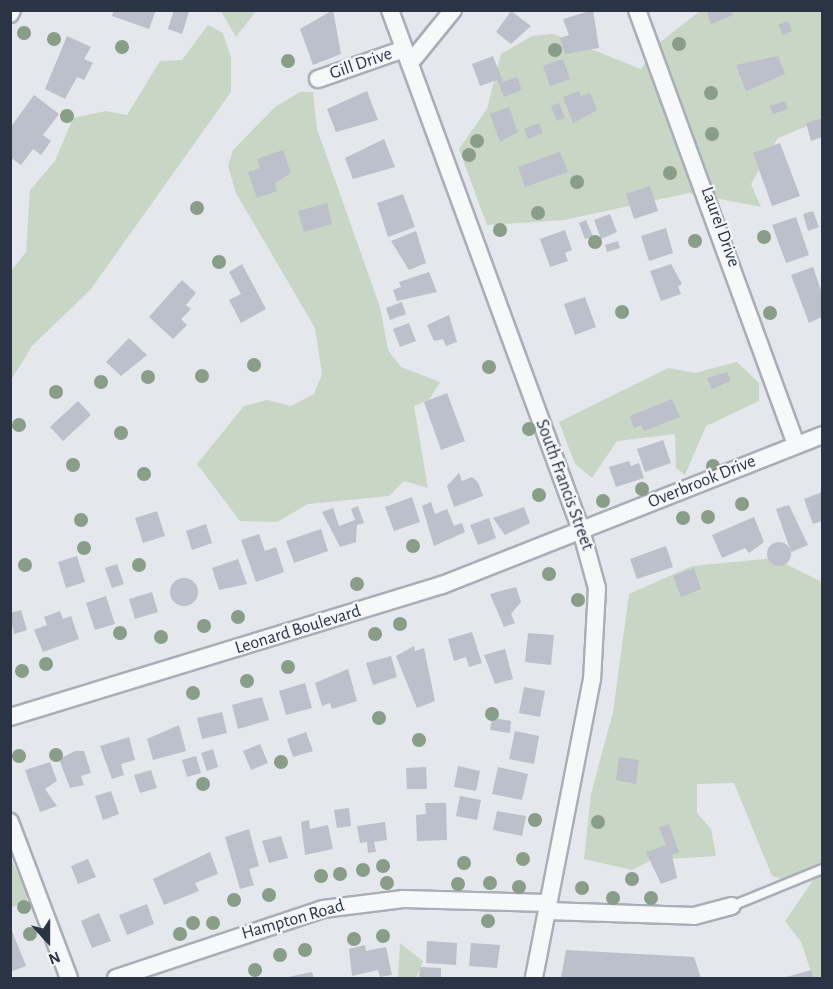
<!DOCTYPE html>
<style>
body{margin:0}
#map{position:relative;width:833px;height:989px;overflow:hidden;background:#e4e7ec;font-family:"Alegreya Sans",sans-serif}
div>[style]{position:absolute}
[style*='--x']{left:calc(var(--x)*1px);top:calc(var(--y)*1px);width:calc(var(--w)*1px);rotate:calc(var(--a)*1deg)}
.green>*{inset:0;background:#c9d6c5}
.building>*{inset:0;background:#bbc0ca}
.round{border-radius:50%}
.roads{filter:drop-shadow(2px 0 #a9aeb7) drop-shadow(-2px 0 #a9aeb7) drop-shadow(0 2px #a9aeb7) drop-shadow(0 -2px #a9aeb7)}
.lane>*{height:8px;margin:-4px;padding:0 4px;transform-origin:4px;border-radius:4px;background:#f7f8fa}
.street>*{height:16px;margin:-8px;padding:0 8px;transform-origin:8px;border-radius:8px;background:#f7f8fa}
.trees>*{width:14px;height:14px;margin:-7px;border-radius:50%;background:#899d89}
span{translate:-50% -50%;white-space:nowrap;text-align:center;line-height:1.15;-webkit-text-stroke:4.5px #f4f6f9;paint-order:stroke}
.street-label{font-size:18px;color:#2b3445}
.frame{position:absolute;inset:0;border:12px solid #2b3445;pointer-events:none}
.north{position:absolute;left:18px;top:911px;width:60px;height:60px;-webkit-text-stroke:4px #f4f6f9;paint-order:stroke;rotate:159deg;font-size:16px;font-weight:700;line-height:24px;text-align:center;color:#2b3445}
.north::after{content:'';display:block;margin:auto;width:21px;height:27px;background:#2b3445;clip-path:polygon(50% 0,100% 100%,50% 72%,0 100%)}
</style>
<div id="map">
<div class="green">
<div style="clip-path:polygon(221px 11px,221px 10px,256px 11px,236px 37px)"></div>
<div style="clip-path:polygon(700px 11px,822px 11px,822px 120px,778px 138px,751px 184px,761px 207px,689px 193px,564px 220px,487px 225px,459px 149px,487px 109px,501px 54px,532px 36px,553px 34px,641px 69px,659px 43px)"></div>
<div style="clip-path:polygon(208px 25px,223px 33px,231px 58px,231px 92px,91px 289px,32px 346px,11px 380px,11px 271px,26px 252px,30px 190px,55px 161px,73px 118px,106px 111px,127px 115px,160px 61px,182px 60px)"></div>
<div style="clip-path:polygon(300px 92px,313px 92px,317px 129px,380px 307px,388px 350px,401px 367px,440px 382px,429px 400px,414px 406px,428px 488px,404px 481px,389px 496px,308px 504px,277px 522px,240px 521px,197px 464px,244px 406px,267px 400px,291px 406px,314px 394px,322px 374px,315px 328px,236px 193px,228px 166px,233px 150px,275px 107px)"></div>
<div style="clip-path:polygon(737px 362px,759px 383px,759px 401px,706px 426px,685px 475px,676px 468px,675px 434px,617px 441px,592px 478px,575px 464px,559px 422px,668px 368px,695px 373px)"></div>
<div style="clip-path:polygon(774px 558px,822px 582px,822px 865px,795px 883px,772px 876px,734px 783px,697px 784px,697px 813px,711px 829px,716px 856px,652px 860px,632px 870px,584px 859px,591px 794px,613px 712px,629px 594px,692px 566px)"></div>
<div style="clip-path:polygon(10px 858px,27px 890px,27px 900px,11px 908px)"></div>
<div style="clip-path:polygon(822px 867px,822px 978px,813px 978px,801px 942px,785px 921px)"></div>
<div style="clip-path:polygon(400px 943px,423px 961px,416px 978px,398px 978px)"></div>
</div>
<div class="building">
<div style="clip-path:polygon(114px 10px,156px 10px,149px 29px,112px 16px)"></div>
<div style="clip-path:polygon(174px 10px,189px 12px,182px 34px,168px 29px)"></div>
<div style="clip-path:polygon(333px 10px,341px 54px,313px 65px,300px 29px)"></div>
<div style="clip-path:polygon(593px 10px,599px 48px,565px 54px,560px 38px,569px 35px,563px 19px)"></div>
<div style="clip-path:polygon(706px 10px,732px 10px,733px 15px,711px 24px)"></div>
<div style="clip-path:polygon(511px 11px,531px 26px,511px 44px,496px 32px)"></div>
<div style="clip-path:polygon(788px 21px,792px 31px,783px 35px,778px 25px)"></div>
<div style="clip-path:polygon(67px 36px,91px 47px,84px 59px,93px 63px,84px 80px,77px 77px,65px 99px,45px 89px)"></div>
<div style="clip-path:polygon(493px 56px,503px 82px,517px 77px,522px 90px,504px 97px,497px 80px,480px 86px,472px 64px)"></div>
<div style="clip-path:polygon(778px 56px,785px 74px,746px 91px,736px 65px)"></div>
<div style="clip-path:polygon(563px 59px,570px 79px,550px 86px,543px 66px)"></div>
<div style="clip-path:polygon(367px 91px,378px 120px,336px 132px,327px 109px)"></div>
<div style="clip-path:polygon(579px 91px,581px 96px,590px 93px,597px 110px,573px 123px,563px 97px)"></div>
<div style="clip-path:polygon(34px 95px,59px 114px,43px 135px,51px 141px,41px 155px,33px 149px,21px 165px,10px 157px,10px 128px)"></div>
<div style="clip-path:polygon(785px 101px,788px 109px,773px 114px,770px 106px)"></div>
<div style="clip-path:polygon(559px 103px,565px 118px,557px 121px,551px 106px)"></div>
<div style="clip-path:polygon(509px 107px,518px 132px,500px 142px,490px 114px)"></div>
<div style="clip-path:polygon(822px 118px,822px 137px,811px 141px,806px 123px)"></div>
<div style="clip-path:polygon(539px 123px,543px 133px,528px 139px,524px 129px)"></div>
<div style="clip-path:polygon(384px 139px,395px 167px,353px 179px,345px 158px)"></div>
<div style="clip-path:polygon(780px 143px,800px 196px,772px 206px,753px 153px)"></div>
<div style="clip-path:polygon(283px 150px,291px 173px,275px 183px,277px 191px,257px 198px,248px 172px,260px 168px,257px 159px)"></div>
<div style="clip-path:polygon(560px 152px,568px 172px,525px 187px,518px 167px)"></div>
<div style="clip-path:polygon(650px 186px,658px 211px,634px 219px,626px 194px)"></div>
<div style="clip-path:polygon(403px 194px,415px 227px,388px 237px,377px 203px)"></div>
<div style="clip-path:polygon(327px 203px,332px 224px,304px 232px,298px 211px)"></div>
<div style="clip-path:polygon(813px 211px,819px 227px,808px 231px,803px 214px)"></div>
<div style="clip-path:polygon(610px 214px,617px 232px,601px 239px,594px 220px)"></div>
<div style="clip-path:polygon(796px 217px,809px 255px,786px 263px,772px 225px)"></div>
<div style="clip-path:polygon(586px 220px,593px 237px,585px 239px,579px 223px)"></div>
<div style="clip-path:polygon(666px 228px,673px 253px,649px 261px,641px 236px)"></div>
<div style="clip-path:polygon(565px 230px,572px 250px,565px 253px,568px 261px,550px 267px,540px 239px)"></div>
<div style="clip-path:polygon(416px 231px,426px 263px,409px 270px,391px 241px)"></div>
<div style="clip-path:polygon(618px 241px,620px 248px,607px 252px,605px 245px)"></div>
<div style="clip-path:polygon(242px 264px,266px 309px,241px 323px,229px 300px,241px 294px,229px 272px)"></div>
<div style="clip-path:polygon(671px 264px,682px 284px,678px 286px,681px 294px,661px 301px,650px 271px)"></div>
<div style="clip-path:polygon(813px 267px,822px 293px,822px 317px,809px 323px,791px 275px)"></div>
<div style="clip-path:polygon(429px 272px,437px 292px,397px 301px,393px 290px,401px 287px,399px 282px)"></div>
<div style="clip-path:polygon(182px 280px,196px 293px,186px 305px,191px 309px,181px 319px,187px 325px,173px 339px,149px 317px)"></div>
<div style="clip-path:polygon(585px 297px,596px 327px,575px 335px,564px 304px)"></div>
<div style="clip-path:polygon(402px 302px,406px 314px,390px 320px,386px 308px)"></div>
<div style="clip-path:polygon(449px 315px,457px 342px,446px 346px,443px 339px,434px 341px,427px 325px)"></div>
<div style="clip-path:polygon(409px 323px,416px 341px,400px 347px,393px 329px)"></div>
<div style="clip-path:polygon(129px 338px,147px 355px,121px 376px,106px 362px)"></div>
<div style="clip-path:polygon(727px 372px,731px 381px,712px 389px,707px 378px)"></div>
<div style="clip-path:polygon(447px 393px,465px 441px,441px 450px,424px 402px)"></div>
<div style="clip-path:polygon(672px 399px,680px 417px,644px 431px,641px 425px,634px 428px,630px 416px)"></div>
<div style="clip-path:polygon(78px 401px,91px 415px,63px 441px,50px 427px)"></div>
<div style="clip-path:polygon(663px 440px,671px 463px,645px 472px,637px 449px)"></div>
<div style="clip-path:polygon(629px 461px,631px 466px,639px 463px,644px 478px,616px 487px,609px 467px)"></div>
<div style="clip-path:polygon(459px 473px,462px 481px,472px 477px,478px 482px,483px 496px,454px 507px,447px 486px)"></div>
<div style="clip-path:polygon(822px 492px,822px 521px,813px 524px,804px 499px)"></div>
<div style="clip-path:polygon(412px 497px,420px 522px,394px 531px,385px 507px)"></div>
<div style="clip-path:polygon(431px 502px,435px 514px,447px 509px,454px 526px,462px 523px,465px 532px,434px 546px,422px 506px)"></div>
<div style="clip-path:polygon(789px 505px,808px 545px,791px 552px,776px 509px)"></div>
<div style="clip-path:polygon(358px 506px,364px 523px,357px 525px,356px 542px,340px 547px,322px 512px,333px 508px,339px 526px,355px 520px,351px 509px)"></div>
<div style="clip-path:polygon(524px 507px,530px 523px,505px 535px,493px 518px)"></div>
<div style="clip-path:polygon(157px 511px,165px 536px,143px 543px,135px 518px)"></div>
<div style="clip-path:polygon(754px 517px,764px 542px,749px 553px,745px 548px,722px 558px,712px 535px)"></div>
<div style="clip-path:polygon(489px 518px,496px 538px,478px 545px,470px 525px)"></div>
<div style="clip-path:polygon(206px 524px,212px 543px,192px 550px,186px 531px)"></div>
<div style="clip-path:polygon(321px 529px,328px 551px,294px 563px,286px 541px)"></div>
<div style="clip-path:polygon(259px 534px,265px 551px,276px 547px,284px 572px,256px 582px,241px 540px)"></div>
<div class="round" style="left:767px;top:542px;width:24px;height:24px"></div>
<div style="clip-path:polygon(666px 546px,673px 567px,637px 579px,630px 559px)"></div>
<div style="clip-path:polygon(77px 556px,85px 582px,66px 588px,58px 562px)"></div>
<div style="clip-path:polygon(238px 559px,247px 584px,219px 590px,212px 568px)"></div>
<div style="clip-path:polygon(117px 564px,124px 584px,112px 588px,105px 568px)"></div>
<div style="clip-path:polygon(694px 568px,701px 589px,681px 597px,673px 576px)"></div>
<div class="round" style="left:170px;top:578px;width:28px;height:28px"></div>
<div style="clip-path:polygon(516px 587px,521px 602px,511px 614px,515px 623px,504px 627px,490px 594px)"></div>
<div style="clip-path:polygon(152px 592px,158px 612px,135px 619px,129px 599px)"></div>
<div style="clip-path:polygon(106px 596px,115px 624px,95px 630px,86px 603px)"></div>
<div style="clip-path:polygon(21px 610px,27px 630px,14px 634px,10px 613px)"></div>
<div style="clip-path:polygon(60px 611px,63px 619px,71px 616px,79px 639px,43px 652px,34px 630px,47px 625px,44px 617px)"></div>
<div style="clip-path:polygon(472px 632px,482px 663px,469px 667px,466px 657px,454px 661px,448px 639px)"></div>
<div style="clip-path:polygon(528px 633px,554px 635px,551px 665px,525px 662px)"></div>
<div style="clip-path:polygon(414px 646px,415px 651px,424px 648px,435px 701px,417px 708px,396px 656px)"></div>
<div style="clip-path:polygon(505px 649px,513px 679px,495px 684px,484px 655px)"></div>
<div style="clip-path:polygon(391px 656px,397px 677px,373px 685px,366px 663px)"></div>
<div style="clip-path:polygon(348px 669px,357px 701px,332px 709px,330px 703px,322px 706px,315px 683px)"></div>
<div style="clip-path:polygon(305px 683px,312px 708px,286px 715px,279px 691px)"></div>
<div style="clip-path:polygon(524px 687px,545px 691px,540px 717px,519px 713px)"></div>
<div style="clip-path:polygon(262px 697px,269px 720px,238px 729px,232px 705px)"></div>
<div style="clip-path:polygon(222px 712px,227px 733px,202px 739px,197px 718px)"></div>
<div style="clip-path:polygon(492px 718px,511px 721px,510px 733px,490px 730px)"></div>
<div style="clip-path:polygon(179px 725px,186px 751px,153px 760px,147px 739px)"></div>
<div style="clip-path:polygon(515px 731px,539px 736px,534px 764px,509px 759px)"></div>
<div style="clip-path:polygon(306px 732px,313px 751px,293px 757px,287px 739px)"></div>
<div style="clip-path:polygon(129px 737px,135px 760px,121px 764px,124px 775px,112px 779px,100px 746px)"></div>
<div style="clip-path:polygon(260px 744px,268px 763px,251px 770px,243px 751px)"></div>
<div style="clip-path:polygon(213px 749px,218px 767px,207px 771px,201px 753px)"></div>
<div style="clip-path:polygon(75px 751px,84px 751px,91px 773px,81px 776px,84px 785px,70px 788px,59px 759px)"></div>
<div style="clip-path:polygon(196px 756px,201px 773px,187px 777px,182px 760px)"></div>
<div style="clip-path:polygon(619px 757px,639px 760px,636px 784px,616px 780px)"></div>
<div style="clip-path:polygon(50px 762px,57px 781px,45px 789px,57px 806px,40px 812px,25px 770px)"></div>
<div style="clip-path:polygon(458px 766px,480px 771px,476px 791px,454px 787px)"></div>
<div style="clip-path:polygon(426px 767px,427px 789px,407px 789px,406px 768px)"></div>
<div style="clip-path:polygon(498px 767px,528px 774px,522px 800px,492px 794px)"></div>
<div style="clip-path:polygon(151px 770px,157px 788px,140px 793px,134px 775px)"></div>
<div style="clip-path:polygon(111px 791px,119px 814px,103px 820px,95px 796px)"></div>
<div style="clip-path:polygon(460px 796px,481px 800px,477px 820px,456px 816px)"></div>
<div style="clip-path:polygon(425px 803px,446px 803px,447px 840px,417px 841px,416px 815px,426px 814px)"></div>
<div style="clip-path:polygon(349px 808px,351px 826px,337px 828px,334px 810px)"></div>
<div style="clip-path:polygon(497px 811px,526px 816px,522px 836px,493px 830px)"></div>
<div style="clip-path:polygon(309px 820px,310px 829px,328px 825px,333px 849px,305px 855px,301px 822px)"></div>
<div style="clip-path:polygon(385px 822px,387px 840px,374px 842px,376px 852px,368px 853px,367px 842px,360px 843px,357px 826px)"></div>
<div style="clip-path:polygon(669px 824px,679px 852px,672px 855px,677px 878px,661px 884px,646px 852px,666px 845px,659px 827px)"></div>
<div style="clip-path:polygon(249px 829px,259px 866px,249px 869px,254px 885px,240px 889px,225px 837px)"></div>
<div style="clip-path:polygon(281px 836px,288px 858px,269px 863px,262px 841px)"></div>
<div style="clip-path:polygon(210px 852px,218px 874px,195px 883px,199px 891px,164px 905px,153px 879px)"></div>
<div style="clip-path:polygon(88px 859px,96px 877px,78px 884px,71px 866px)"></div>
<div style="clip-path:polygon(147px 904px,154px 924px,127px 935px,119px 915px)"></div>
<div style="clip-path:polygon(99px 913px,111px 941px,92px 948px,81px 921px)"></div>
<div style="clip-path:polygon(10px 926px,26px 966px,10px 972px)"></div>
<div style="clip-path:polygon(427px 941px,457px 943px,456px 965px,426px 963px)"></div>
<div style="clip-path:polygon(471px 943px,500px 945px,497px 968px,469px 966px)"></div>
<div style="clip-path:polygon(365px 945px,366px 951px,386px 947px,392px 975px,380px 977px,378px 970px,352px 976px,349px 949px)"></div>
<div style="clip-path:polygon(566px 950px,694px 957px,701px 978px,561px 978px)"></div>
<div style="clip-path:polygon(420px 967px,441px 968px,441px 978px,419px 978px)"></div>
<div style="clip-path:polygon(811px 970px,813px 978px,783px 978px)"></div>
<div style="clip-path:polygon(312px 972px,314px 978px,289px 978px,288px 977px)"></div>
</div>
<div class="roads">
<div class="lane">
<div style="--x:732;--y:906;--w:97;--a:-22.3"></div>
</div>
<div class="street">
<div style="--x:390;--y:10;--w:554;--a:69.83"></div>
<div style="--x:581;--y:530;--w:60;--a:74.6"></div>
<div style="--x:597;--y:588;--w:91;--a:93.1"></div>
<div style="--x:592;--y:679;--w:305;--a:101"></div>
<div style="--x:637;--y:10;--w:463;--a:69.9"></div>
<div style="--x:10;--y:14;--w:4;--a:-63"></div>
<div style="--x:410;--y:63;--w:68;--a:-50.9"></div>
<div style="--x:318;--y:79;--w:91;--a:-19.2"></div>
<div style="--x:10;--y:717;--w:452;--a:-17"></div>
<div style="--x:442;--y:585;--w:409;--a:-21.5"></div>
<div style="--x:10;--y:822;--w:167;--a:69.3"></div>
<div style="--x:547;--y:911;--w:147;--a:1.9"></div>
<div style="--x:694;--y:916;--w:39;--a:-15"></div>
<div style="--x:116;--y:978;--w:218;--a:-18.4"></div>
<div style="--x:323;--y:909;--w:81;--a:-7.1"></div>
<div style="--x:403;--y:899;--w:145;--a:1.6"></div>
</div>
</div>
<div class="trees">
<div style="left:24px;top:33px"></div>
<div style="left:54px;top:39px"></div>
<div style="left:679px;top:44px"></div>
<div style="left:122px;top:47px"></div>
<div style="left:555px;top:50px"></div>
<div style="left:288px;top:61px"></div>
<div style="left:711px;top:93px"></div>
<div style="left:67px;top:116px"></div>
<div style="left:712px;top:134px"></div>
<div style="left:477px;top:141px"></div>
<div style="left:469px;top:155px"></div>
<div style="left:670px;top:173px"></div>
<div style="left:577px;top:182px"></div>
<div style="left:197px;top:208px"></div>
<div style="left:538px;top:213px"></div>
<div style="left:500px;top:230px"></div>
<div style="left:764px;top:237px"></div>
<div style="left:695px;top:241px"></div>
<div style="left:595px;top:242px"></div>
<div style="left:219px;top:262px"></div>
<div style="left:622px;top:312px"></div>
<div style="left:770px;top:313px"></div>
<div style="left:254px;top:365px"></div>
<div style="left:489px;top:367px"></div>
<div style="left:202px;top:376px"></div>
<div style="left:148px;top:377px"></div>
<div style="left:101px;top:382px"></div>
<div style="left:56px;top:392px"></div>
<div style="left:19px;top:425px"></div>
<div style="left:529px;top:429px"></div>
<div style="left:121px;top:433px"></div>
<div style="left:73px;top:465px"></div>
<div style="left:713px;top:466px"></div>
<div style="left:144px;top:474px"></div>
<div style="left:642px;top:489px"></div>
<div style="left:539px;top:495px"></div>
<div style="left:603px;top:501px"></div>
<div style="left:742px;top:504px"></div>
<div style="left:708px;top:517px"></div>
<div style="left:683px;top:518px"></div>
<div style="left:81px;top:520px"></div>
<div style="left:413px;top:546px"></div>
<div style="left:84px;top:548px"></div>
<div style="left:25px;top:565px"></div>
<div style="left:139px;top:565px"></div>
<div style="left:549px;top:574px"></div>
<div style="left:357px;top:584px"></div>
<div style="left:578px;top:600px"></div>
<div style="left:238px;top:617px"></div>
<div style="left:400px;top:624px"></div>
<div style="left:204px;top:626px"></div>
<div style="left:120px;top:633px"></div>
<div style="left:375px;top:634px"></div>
<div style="left:161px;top:637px"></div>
<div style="left:46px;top:664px"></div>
<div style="left:288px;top:667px"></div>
<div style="left:22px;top:671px"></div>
<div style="left:247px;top:681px"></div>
<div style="left:193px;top:693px"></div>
<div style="left:492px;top:714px"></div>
<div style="left:379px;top:718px"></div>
<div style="left:419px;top:740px"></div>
<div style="left:56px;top:755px"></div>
<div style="left:19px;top:756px"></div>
<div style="left:281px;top:762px"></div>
<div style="left:203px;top:784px"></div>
<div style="left:535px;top:820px"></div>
<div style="left:598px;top:822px"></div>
<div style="left:523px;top:859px"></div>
<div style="left:464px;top:863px"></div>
<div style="left:383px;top:866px"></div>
<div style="left:363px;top:870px"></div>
<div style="left:340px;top:874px"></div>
<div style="left:321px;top:876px"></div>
<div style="left:632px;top:879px"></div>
<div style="left:387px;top:883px"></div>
<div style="left:490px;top:883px"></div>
<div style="left:458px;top:884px"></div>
<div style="left:519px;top:887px"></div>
<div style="left:582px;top:888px"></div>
<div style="left:269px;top:895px"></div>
<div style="left:613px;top:898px"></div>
<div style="left:651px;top:898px"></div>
<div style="left:234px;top:900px"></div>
<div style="left:24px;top:907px"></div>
<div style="left:488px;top:921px"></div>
<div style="left:193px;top:923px"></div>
<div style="left:213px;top:923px"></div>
<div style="left:30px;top:934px"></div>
<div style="left:180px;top:934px"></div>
<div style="left:383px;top:936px"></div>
<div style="left:354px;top:939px"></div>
<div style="left:305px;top:950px"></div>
<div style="left:280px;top:955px"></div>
<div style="left:255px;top:970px"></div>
</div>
<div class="street-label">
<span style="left:361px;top:64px;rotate:-19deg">Gill Drive</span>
<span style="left:720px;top:227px;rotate:70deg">Laurel Drive</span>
<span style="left:702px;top:482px;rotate:-22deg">Overbrook Drive</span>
<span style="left:564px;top:485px;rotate:70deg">South Francis Street</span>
<span style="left:298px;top:630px;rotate:-17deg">Leonard Boulevard</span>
<span style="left:293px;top:920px;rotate:-16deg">Hampton Road</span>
</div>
<div class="frame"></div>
<div class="north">N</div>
</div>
